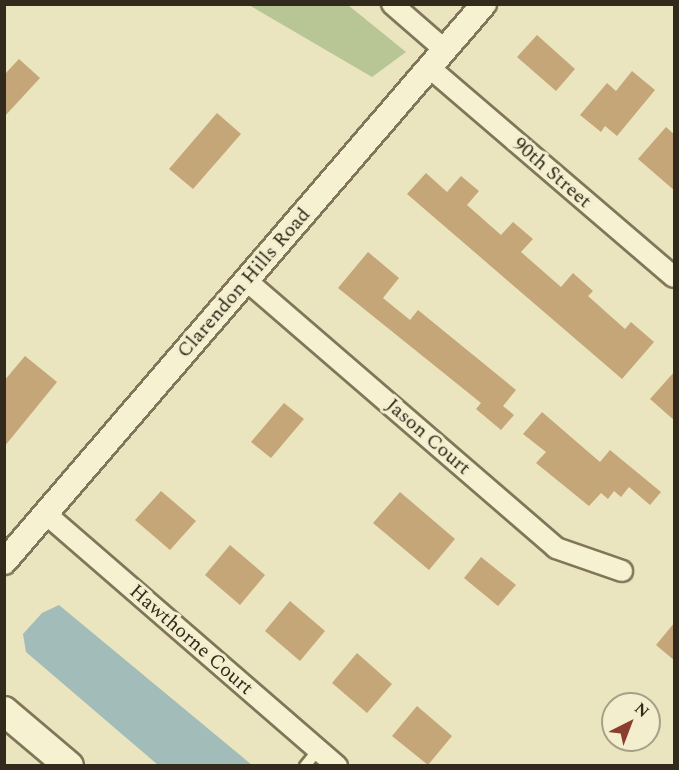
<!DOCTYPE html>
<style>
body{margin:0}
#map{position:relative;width:679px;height:770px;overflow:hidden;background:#eae5bf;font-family:Spectral,serif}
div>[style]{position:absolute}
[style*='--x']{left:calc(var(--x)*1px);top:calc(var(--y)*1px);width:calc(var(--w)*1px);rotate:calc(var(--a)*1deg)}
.green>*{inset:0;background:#b7c694}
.water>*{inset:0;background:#a2bcb9}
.building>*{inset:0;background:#c5a678}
.roads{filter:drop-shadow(2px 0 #817659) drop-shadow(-2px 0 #817659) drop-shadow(0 2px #817659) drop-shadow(0 -2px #817659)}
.service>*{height:10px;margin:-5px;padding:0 5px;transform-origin:5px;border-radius:5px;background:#f5f1d1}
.minor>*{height:20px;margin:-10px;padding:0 10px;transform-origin:10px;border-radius:10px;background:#f5f1d1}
.tertiary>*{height:24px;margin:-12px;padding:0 12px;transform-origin:12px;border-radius:12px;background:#f5f1d1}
.secondary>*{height:28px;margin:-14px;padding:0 14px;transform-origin:14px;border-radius:14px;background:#f5f1d1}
span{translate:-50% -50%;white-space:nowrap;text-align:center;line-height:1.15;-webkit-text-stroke:6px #f2eece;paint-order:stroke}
.street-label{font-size:20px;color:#322a1c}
.frame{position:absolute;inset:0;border:6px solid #322a1c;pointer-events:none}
.north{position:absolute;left:601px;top:692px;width:60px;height:60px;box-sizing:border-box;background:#f2eece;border:2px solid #a5a087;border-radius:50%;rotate:42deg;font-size:16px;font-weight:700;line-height:24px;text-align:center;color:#322a1c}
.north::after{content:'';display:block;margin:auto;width:21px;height:27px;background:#8b3e2e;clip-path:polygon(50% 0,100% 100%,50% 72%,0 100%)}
</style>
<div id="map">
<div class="green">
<div style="clip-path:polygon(249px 5px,348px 5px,406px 52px,372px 77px)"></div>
</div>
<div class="water">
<div style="clip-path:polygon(59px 605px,252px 765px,158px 765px,26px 652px,23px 634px,42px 613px)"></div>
</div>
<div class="building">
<div style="clip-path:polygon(537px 35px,575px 69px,556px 91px,517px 57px)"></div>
<div style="clip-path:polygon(19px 59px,40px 78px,4px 117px,4px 75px)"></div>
<div style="clip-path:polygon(632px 71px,655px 90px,617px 136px,605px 126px,601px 132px,580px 115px,607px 83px,616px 91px)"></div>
<div style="clip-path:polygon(217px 113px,241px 134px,193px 189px,169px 169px)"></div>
<div style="clip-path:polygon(666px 127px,675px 135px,675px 191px,638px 159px)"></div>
<div style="clip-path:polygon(426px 173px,447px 192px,461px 176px,479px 191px,467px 205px,501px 235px,513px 222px,533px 239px,521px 252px,561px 287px,573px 273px,593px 291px,588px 296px,625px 329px,631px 322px,654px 342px,622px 379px,407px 194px)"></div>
<div style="clip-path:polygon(368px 252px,399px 278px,383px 298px,410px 320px,418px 310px,516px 390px,503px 406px,514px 415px,501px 430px,476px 409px,481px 403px,338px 288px)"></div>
<div style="clip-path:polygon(25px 356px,57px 382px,4px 447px,4px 381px)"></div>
<div style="clip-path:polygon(675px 371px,675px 421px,650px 399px)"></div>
<div style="clip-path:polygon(284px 403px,304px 419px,271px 458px,251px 442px)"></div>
<div style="clip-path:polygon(542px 412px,600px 462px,610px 450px,661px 492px,650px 505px,629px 487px,621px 497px,614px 491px,608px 499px,601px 493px,589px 506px,536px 463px,546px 452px,523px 434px)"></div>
<div style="clip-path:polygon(161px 491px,196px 521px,170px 550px,135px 520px)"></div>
<div style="clip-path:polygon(400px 492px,455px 539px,429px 570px,373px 523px)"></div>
<div style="clip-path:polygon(230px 545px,265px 575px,240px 605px,205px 575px)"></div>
<div style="clip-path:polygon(481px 557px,516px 585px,498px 606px,464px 578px)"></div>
<div style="clip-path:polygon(290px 601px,325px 631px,300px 661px,265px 631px)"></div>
<div style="clip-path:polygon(675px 622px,675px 661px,656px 645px)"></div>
<div style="clip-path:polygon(357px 653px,392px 684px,367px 713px,332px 683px)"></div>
<div style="clip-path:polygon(417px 706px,452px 736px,428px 765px,392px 736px)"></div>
</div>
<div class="roads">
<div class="service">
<div style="--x:305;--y:766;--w:21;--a:-51"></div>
</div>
<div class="minor">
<div style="--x:392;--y:4;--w:70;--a:41"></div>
<div style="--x:430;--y:68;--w:321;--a:40.6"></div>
<div style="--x:247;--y:281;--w:408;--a:40.8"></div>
<div style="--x:556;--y:548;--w:70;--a:19.2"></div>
<div style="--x:46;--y:514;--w:385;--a:40.9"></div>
</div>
<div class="tertiary">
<div style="--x:4;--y:562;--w:736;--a:-49.3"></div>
</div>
<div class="secondary">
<div style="--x:4;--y:711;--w:85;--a:40.2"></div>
</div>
</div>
<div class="street-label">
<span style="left:552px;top:173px;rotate:41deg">90th Street</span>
<span style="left:244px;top:283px;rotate:-49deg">Clarendon Hills Road</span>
<span style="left:428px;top:437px;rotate:41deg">Jason Court</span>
<span style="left:191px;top:640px;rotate:41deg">Hawthorne Court</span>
</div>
<div class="frame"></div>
<div class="north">N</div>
</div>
